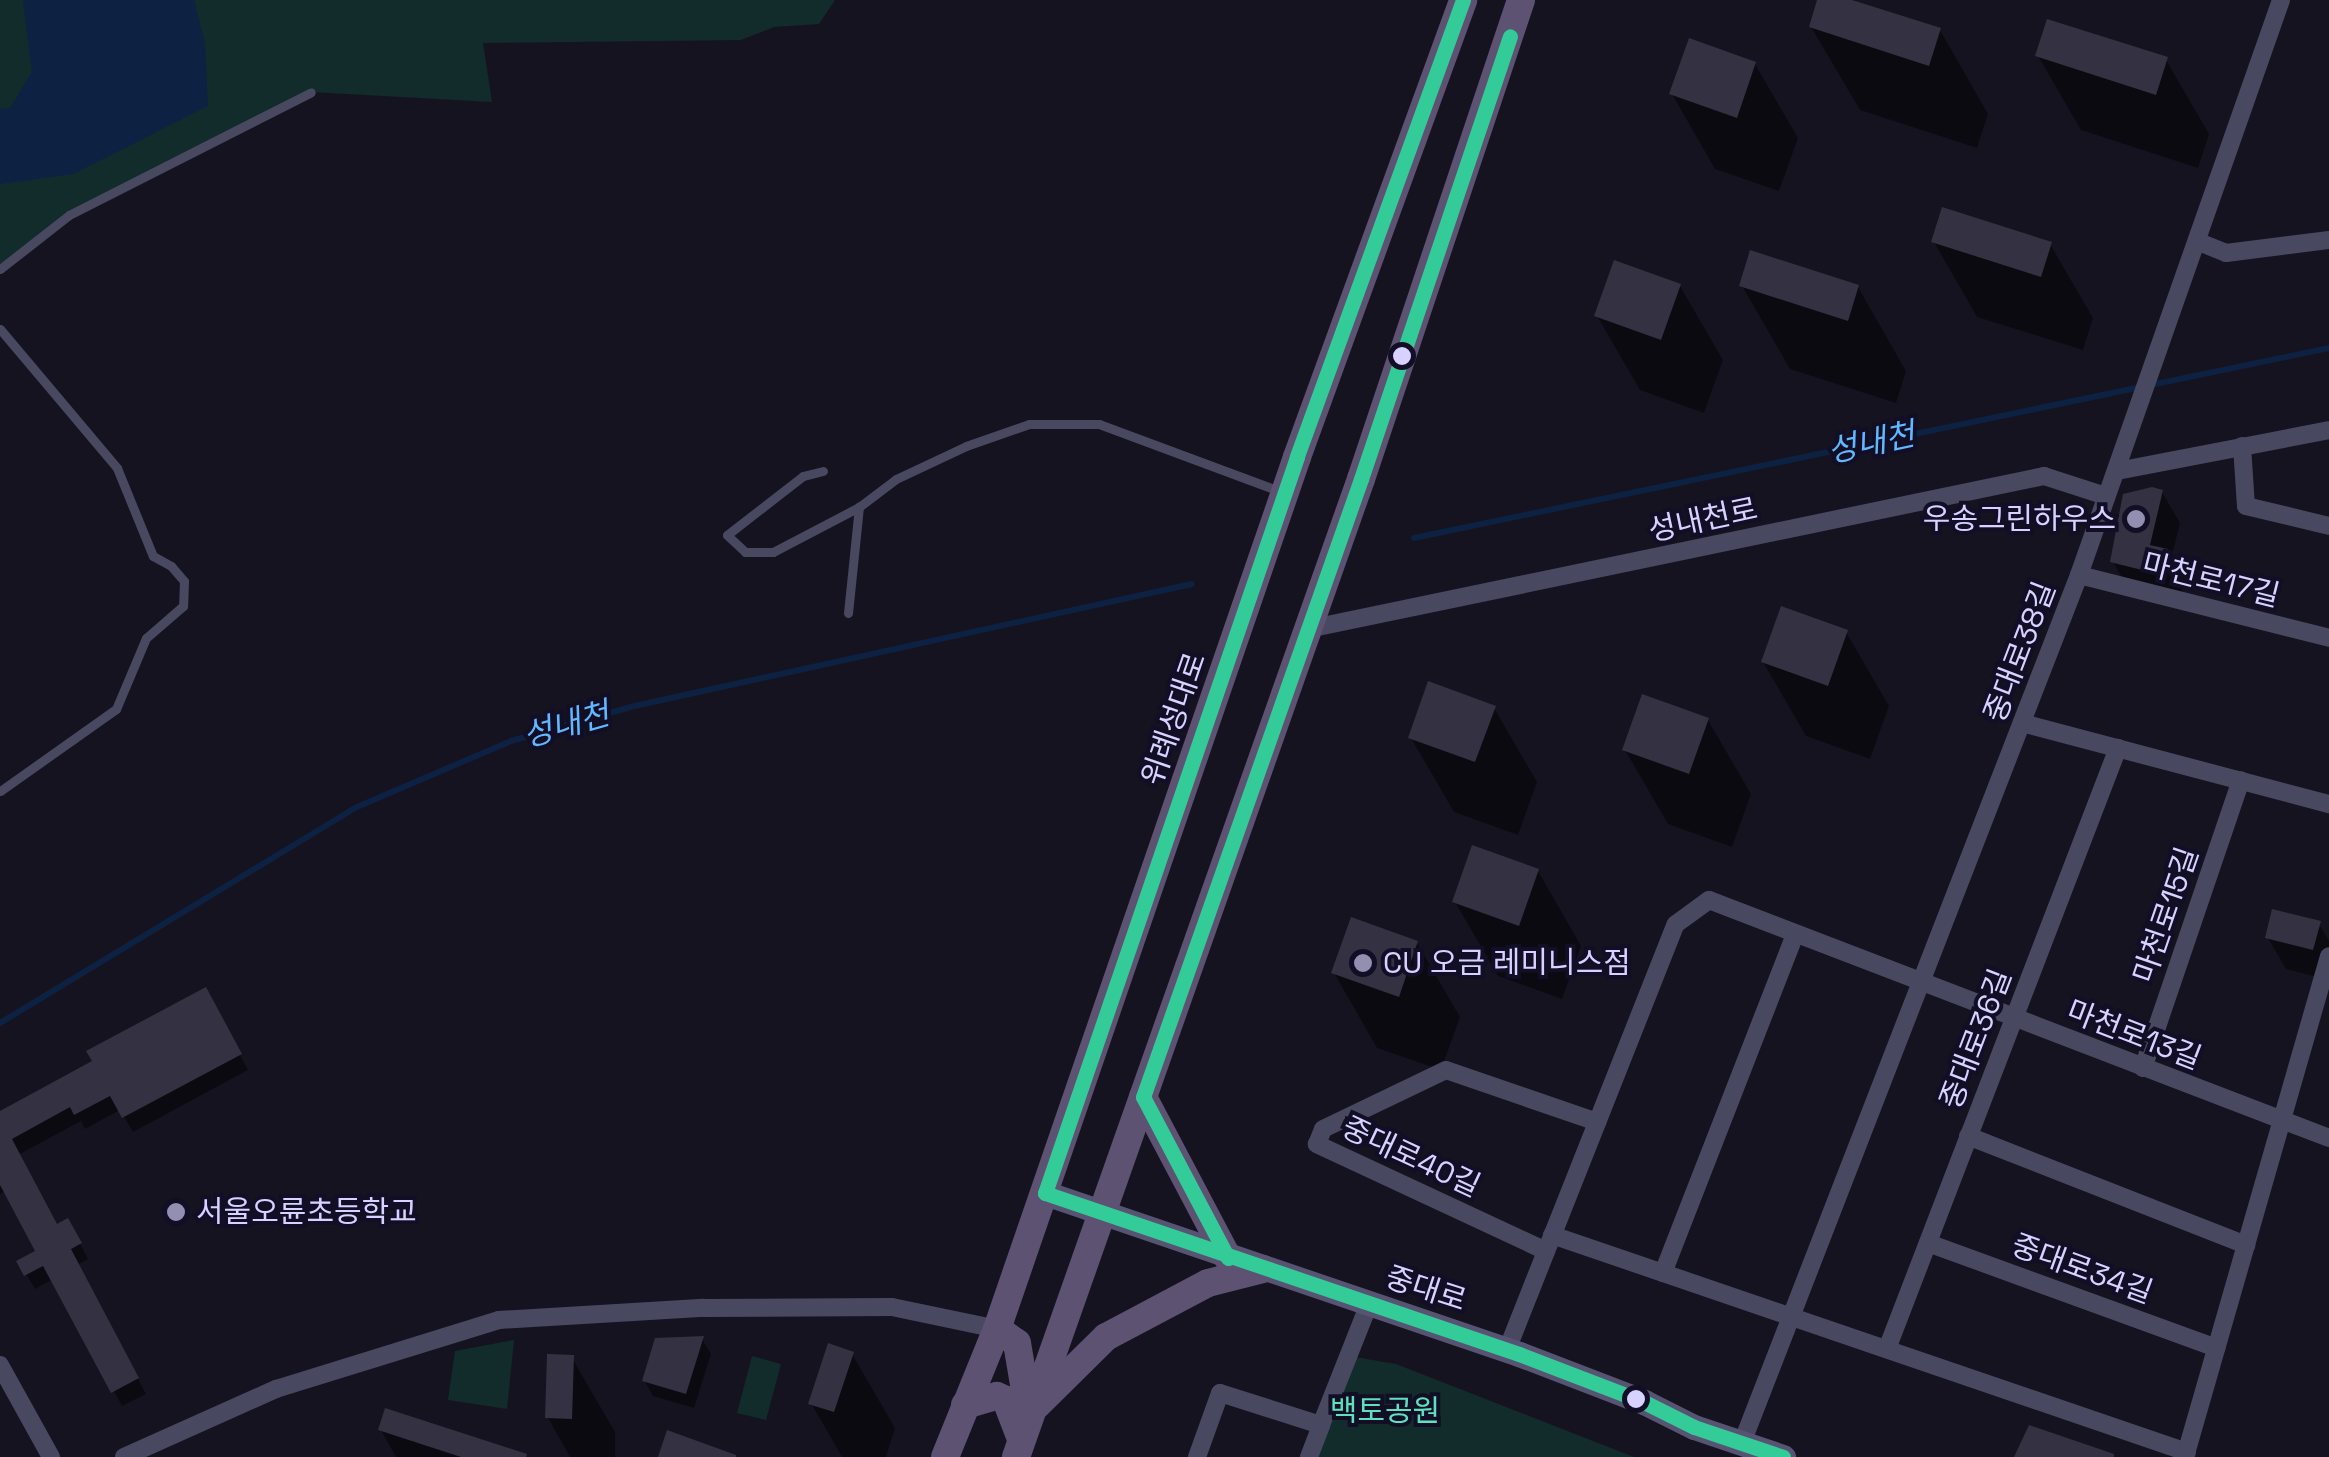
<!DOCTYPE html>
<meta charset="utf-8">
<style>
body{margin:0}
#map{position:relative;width:2329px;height:1457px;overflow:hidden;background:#161320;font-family:"Space Grotesk","Noto Sans KR",sans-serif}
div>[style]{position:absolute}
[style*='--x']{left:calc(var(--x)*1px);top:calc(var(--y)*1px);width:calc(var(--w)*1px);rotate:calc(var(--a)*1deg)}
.green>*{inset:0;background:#122b2b}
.water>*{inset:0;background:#0d2143}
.shadow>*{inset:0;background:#0007}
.stream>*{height:6px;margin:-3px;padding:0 3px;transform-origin:3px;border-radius:3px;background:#0d2143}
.building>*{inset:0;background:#343142}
.service>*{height:9px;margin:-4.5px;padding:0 4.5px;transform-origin:4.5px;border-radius:4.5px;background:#494861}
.minor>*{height:18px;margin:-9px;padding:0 9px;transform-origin:9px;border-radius:9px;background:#494861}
.secondary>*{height:25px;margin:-12.5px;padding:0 12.5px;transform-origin:12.5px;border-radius:12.5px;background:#575473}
.primary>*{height:28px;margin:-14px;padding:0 14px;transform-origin:14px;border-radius:14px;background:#5d5272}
.bus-1>*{height:15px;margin:-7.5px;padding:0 7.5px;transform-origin:7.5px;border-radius:7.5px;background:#3c9}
.dots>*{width:28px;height:28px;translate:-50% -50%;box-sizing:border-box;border:5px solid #120e25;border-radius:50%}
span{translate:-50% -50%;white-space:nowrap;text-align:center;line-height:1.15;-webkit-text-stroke:8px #120e25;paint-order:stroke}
.poi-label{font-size:30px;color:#d7d2ff}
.right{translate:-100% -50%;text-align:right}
.left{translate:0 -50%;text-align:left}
.street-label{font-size:30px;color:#d7d2ff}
.park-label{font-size:30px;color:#5de0bd}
.water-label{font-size:32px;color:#60b8ff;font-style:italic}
</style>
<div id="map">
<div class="green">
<div style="clip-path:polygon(0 0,835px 0,819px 24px,774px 27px,741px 40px,483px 43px,492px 102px,311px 92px,69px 215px,0 269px)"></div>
<div style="clip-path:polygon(514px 1340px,507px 1409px,448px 1400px,455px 1351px)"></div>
<div style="clip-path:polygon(752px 1356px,781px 1364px,766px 1420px,737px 1413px)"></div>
<div style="clip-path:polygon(1355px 1357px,1396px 1364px,1634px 1457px,1317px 1457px)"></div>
</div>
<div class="water">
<div style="clip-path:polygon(23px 0,194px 0,205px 44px,208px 106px,73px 174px,0 184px,0 109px,10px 108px,32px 72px)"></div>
</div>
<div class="shadow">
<div style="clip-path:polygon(1820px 0,1844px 0,1940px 30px,1988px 114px,1977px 148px,1860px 110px,1811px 27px)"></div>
<div style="clip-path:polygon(2038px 56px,2166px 60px,2209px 134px,2198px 168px,2081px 130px)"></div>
<div style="clip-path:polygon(1755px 64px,1798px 138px,1779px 191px,1715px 169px,1672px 94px)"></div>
<div style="clip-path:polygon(1934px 242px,2050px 244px,2093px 318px,2083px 350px,1977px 317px)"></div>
<div style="clip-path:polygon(1680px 286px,1723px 360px,1704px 413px,1640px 390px,1597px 316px)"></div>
<div style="clip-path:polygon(1742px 286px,1858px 287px,1906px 371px,1896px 403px,1790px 369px)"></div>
<div style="clip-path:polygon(2162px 492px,2180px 523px,2171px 559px,2184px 582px,2179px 605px,2131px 593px,2113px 562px)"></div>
<div style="clip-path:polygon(1846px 632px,1889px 706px,1870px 759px,1806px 736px,1763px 662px)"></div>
<div style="clip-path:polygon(1494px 708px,1537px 782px,1518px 835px,1454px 812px,1411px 738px)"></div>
<div style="clip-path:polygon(1708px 720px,1751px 794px,1732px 847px,1668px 824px,1625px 750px)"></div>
<div style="clip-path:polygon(1538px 871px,1581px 946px,1562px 999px,1498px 976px,1455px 902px)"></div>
<div style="clip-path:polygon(2319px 924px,2329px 941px,2329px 980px,2286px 969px,2268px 938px)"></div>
<div style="clip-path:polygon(1417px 943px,1460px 1017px,1441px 1070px,1377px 1048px,1334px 973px)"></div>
<div style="clip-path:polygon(205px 990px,248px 1070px,133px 1132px,120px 1110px,85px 1129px,81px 1121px,18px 1155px,56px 1227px,68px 1221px,88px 1259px,77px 1265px,146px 1394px,122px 1406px,53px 1279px,35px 1289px,19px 1262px,39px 1252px,6px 1191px,0 1194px,0 1115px,95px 1062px)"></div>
<div style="clip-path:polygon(702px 1339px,711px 1354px,694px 1408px,653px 1396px,644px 1380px)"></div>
<div style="clip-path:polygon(852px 1354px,895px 1428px,886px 1457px,842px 1457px,811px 1403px)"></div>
<div style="clip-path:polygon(572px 1358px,615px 1432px,615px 1457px,570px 1457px,548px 1418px)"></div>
<div style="clip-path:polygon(381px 1430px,517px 1457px,396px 1457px)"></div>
</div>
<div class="stream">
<div style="--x:1414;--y:538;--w:935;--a:-11.73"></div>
<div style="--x:0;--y:1023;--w:417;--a:-31.2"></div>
<div style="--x:357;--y:807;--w:168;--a:-23.2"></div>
<div style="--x:511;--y:741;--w:124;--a:-15.9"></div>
<div style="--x:630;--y:707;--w:575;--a:-12.35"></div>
</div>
<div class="building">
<div style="clip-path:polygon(1817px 0,1852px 0,1941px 28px,1929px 66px,1809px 27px)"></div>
<div style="clip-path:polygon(2047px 19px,2168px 57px,2156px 95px,2035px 56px)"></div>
<div style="clip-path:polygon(1689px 38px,1756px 62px,1737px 118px,1669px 94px)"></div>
<div style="clip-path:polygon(1942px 207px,2052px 242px,2041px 277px,1931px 242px)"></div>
<div style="clip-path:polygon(1750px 250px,1859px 285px,1848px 321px,1739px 286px)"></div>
<div style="clip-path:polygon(1614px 260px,1681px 284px,1661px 340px,1594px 316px)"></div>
<div style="clip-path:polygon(2152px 487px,2163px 490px,2150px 545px,2168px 549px,2162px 575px,2110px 562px,2123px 494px)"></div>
<div style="clip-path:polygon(1781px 606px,1848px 630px,1828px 686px,1761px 662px)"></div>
<div style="clip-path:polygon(1428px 681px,1496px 706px,1475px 762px,1408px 738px)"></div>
<div style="clip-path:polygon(1642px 694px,1709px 718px,1689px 774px,1622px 750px)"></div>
<div style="clip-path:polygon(1472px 845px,1539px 869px,1519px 926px,1452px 902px)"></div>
<div style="clip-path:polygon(2272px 909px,2321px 921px,2313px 950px,2265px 938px)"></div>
<div style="clip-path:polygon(1351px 917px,1418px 941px,1399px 997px,1331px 973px)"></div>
<div style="clip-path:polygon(206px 987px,242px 1054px,122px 1118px,110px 1096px,74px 1115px,70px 1107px,12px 1139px,57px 1224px,68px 1218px,82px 1243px,71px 1249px,139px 1378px,111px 1393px,43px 1266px,24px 1276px,16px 1261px,35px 1251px,0 1185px,0 1111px,92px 1061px,86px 1051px)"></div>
<div style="clip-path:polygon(704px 1336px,686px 1394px,642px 1381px,655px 1338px)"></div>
<div style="clip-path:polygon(828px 1343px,854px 1352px,834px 1412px,808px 1404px)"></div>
<div style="clip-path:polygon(547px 1354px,574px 1355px,572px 1419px,545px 1418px)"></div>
<div style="clip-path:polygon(385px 1408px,527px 1454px,526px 1457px,461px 1457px,378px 1430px)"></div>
<div style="clip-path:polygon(2029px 1425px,2114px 1454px,2114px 1457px,2014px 1457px)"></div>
<div style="clip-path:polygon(667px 1430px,736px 1455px,736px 1457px,658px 1457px)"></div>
</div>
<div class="service">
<div style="--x:0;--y:269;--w:88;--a:-38"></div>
<div style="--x:69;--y:215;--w:271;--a:-26.9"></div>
<div style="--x:0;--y:329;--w:182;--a:49.9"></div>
<div style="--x:117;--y:468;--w:95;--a:67.8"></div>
<div style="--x:153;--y:556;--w:21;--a:29"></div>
<div style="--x:171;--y:566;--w:20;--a:49"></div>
<div style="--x:184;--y:581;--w:25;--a:92"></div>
<div style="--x:183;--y:606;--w:49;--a:139.1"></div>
<div style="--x:146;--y:638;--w:77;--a:112.9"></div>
<div style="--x:116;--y:709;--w:142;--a:144.7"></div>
<div style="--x:823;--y:471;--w:21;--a:166"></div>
<div style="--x:803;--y:476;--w:96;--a:142.2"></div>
<div style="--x:727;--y:535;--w:25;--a:43"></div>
<div style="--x:745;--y:552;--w:28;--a:0"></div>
<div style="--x:773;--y:552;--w:97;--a:-27.6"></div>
<div style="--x:859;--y:507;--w:46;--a:-37.1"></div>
<div style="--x:896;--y:479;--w:77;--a:-25.2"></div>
<div style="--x:966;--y:446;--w:67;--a:-19.2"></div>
<div style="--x:1029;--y:424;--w:70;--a:0"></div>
<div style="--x:1099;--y:424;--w:195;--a:20.4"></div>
<div style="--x:848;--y:613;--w:107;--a:-84.1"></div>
</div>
<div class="minor">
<div style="--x:2199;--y:242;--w:29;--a:22"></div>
<div style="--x:2226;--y:253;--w:104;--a:-7.2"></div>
<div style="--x:2242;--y:446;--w:60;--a:86.2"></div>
<div style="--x:2246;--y:506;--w:85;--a:13.5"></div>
<div style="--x:2117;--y:471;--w:216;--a:-10.9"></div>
<div style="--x:2079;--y:575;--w:258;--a:14.1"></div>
<div style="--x:1308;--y:629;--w:752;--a:-11.74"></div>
<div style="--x:2044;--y:476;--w:65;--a:17.9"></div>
<div style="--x:2022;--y:723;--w:318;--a:14.8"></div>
<div style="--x:2143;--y:1068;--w:304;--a:-71.2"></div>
<div style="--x:1968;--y:1136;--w:299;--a:21.4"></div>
<div style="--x:1552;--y:1235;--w:671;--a:18.87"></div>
<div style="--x:1928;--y:1243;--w:307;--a:20"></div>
<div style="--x:1546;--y:1251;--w:253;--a:-155"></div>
<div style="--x:1317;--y:1144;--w:16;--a:-68"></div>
<div style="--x:1323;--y:1129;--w:136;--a:-25.6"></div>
<div style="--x:1446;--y:1070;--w:160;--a:19"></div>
<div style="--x:1663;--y:1273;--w:364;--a:-68.7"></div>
<div style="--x:1887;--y:1349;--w:644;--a:-68.98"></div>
<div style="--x:1507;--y:1350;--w:458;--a:-68.4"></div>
<div style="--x:1676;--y:924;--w:41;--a:-36"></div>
<div style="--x:1709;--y:900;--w:664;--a:21"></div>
<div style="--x:0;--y:1365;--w:105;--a:61"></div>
<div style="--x:1742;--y:1443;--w:931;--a:-68.78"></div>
<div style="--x:2079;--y:575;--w:609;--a:-70.64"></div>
<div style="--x:124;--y:1457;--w:167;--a:-24.1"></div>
<div style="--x:276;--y:1389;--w:233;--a:-17.2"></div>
<div style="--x:499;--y:1320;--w:205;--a:-3.4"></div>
<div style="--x:704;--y:1308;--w:188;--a:-0.3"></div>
<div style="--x:892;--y:1307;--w:107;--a:11.8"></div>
<div style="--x:1197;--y:1457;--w:68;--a:-70.2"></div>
<div style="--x:1220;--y:1393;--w:106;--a:17.6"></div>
<div style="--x:1321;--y:1425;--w:130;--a:-68.4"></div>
<div style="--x:1309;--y:1457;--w:34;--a:-69"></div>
<div style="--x:2185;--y:1457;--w:521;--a:-73.96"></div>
</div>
<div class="secondary">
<div style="--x:1045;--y:1193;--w:501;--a:18.76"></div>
<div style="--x:1519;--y:1354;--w:134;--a:21"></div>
<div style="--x:1644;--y:1402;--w:56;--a:26.6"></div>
<div style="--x:1694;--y:1427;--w:94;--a:18.6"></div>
</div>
<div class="primary">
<div style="--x:1143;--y:1097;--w:182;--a:62.2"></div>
<div style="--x:997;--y:1329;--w:24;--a:35"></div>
<div style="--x:1017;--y:1343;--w:66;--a:80.4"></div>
<div style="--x:965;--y:1405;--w:33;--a:-16"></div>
<div style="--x:997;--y:1396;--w:10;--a:24"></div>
<div style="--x:1006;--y:1400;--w:40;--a:69"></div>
<div style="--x:1037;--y:1405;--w:97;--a:-44.6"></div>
<div style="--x:1106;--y:1337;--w:115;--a:-27.9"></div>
<div style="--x:1208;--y:1283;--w:57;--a:-14.3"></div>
<div style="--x:945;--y:1457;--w:138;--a:-67.9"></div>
<div style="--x:997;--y:1329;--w:922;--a:-71.01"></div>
<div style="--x:1297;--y:457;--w:486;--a:-70"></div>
<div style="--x:1016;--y:1457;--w:1037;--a:-70.57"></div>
<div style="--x:1361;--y:479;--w:505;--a:-71.53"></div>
</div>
<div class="bus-1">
<div style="--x:1463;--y:0;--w:486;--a:110"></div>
<div style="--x:1297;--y:457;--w:778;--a:108.9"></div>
<div style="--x:1045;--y:1193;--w:501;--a:18.76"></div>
<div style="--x:1519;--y:1354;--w:134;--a:21"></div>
<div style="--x:1644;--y:1402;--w:56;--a:26.6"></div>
<div style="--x:1694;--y:1427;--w:94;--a:18.6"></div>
<div style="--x:1228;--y:1258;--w:182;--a:-117.8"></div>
<div style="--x:1143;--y:1097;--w:655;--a:-70.57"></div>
<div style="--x:1361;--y:479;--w:467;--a:-71.4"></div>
</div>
<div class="dots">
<div style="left:1402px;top:356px;background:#d7d2ff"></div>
<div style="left:2136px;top:519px;background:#938fb1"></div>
<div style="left:1363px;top:963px;background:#938fb1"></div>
<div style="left:176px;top:1212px;background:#938fb1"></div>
<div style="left:1636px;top:1399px;background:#d7d2ff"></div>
</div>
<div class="poi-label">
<span class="right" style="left:2116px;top:519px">우송그린하우스</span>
<span class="left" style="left:1383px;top:963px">CU 오금 레미니스점</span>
<span class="left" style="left:196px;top:1212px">서울오륜초등학교</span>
</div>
<div class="street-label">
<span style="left:1703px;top:520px;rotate:-12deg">성내천로</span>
<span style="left:2211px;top:580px;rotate:14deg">마천로17길</span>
<span style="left:2020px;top:652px;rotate:-69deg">중대로38길</span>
<span style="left:1174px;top:719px;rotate:-71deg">위례성대로</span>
<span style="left:2166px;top:915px;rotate:-71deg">마천로15길</span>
<span style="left:2134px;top:1035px;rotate:21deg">마천로13길</span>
<span style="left:1976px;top:1039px;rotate:-69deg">중대로36길</span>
<span style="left:1411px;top:1157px;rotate:25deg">중대로40길</span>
<span style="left:2082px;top:1269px;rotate:20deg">중대로34길</span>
<span style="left:1426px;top:1289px;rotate:18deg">중대로</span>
</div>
<div class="park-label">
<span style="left:1385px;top:1411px">백토공원</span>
</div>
<div class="water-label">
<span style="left:1871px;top:443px;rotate:-12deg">성내천</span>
<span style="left:566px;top:725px;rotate:-16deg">성내천</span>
</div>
</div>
